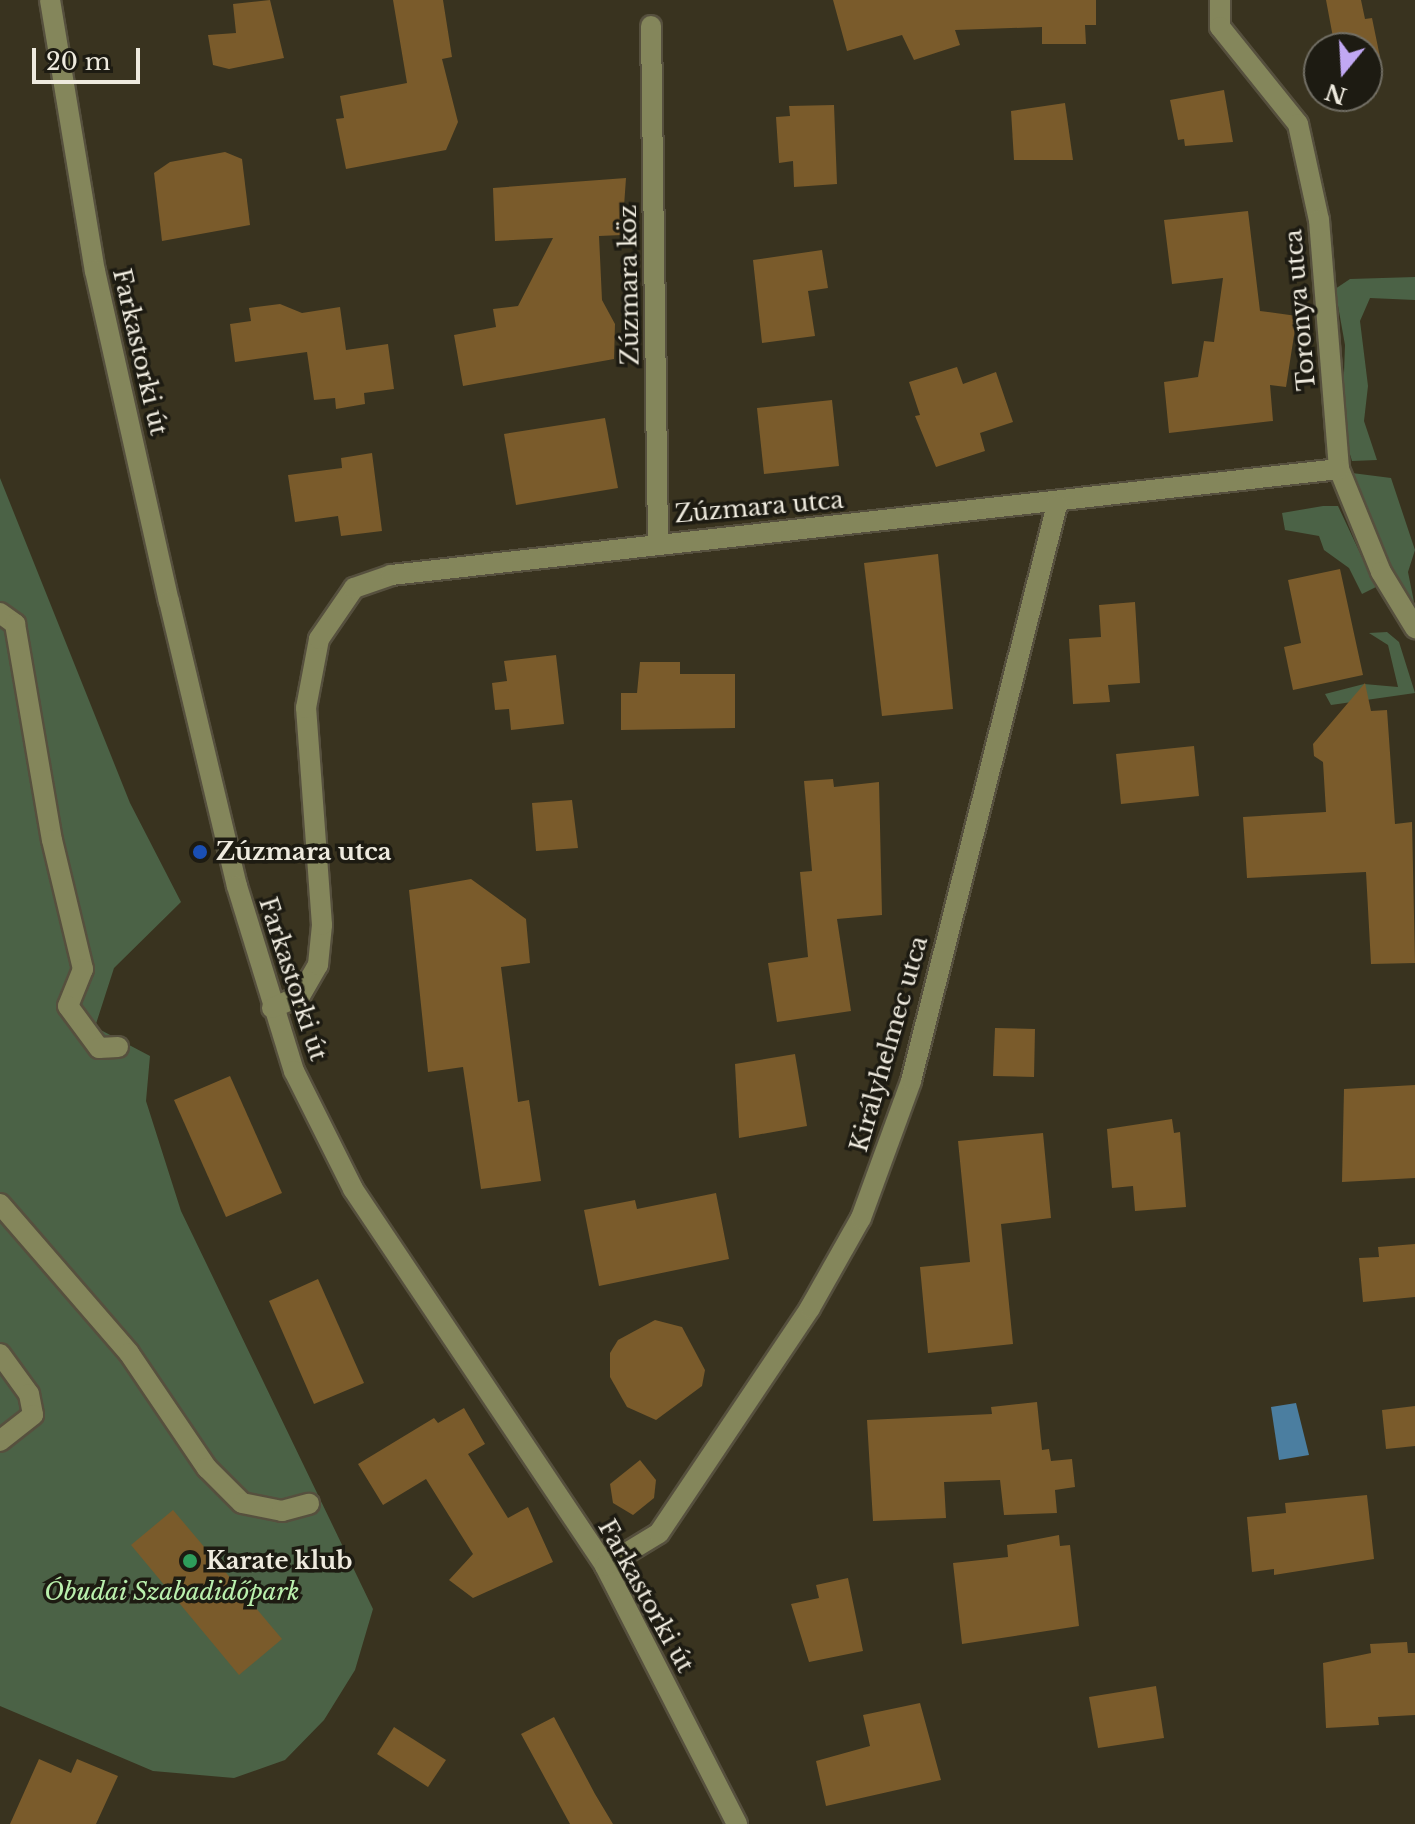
<!DOCTYPE html>
<meta charset="utf-8">
<style>
body{margin:0}
#map{position:relative;width:1415px;height:1824px;overflow:hidden;background:#39331f;font-family:"Libre Baskerville",serif}
div>[style]{position:absolute}
[style*='--x']{left:calc(var(--x)*1px);top:calc(var(--y)*1px);width:calc(var(--w)*1px);rotate:calc(var(--a)*1deg)}
.green>*{inset:0;background:#4b6246}
.water>*{inset:0;background:#4b7ea0}
.building>*{inset:0;background:#7a5b2b}
.roads{filter:drop-shadow(2px 0 #56503e) drop-shadow(-2px 0 #56503e) drop-shadow(0 2px #56503e) drop-shadow(0 -2px #56503e)}
.minor>*{height:20px;margin:-10px;padding:0 10px;transform-origin:10px;border-radius:10px;background:#84865b}
.dots>*{width:22px;height:22px;translate:-50% -50%;box-sizing:border-box;border:4px solid #1d1b12;border-radius:50%}
span{translate:-50% -50%;white-space:nowrap;text-align:center;line-height:1.15;-webkit-text-stroke:7px #1d1b12;paint-order:stroke}
.street-label{font-size:24px;color:#eeeade}
.poi-label{font-size:24px;color:#eeeade;font-weight:700}
.left{translate:0 -50%;text-align:left}
.park-label{font-size:24px;color:#baf0ad;font-style:italic}
.north{position:absolute;left:1303px;top:32px;width:80px;height:80px;box-sizing:border-box;background:#1d1b12;border:2px solid #716e64;border-radius:50%;rotate:198deg;font-size:22px;font-weight:700;line-height:32px;text-align:center;color:#eeeade}
.north::after{content:'';display:block;margin:auto;width:28px;height:36px;background:#c1a8f3;clip-path:polygon(50% 0,100% 100%,50% 72%,0 100%)}
.scale{position:absolute;left:32px;top:48px;width:108px;height:36px;box-sizing:border-box;border:4px solid #eeeade;border-top:0;padding-left:10px;font-size:24px;line-height:28px;white-space:nowrap;color:#eeeade;-webkit-text-stroke:6px #1d1b12;paint-order:stroke}
</style>
<div id="map">
<div class="green">
<div style="clip-path:polygon(1415px 277px,1415px 300px,1370px 298px,1360px 321px,1368px 386px,1364px 421px,1377px 460px,1352px 461px,1342px 428px,1345px 345px,1335px 289px,1350px 279px)"></div>
<div style="clip-path:polygon(1352px 473px,1391px 478px,1415px 550px,1408px 572px,1414px 602px,1391px 576px)"></div>
<div style="clip-path:polygon(0 478px,130px 803px,181px 902px,114px 968px,95px 1027px,150px 1056px,146px 1101px,181px 1211px,373px 1609px,355px 1670px,324px 1720px,285px 1760px,234px 1778px,153px 1771px,0 1706px)"></div>
<div style="clip-path:polygon(1323px 506px,1338px 506px,1376px 587px,1362px 594px,1349px 568px,1324px 550px,1319px 536px,1285px 530px,1282px 513px)"></div>
<div style="clip-path:polygon(1387px 632px,1399px 642px,1415px 693px,1331px 705px,1325px 694px,1364px 684px,1398px 687px,1388px 645px,1369px 633px)"></div>
</div>
<div class="water">
<div style="clip-path:polygon(1296px 1403px,1309px 1455px,1279px 1460px,1271px 1407px)"></div>
</div>
<div class="building">
<div style="clip-path:polygon(270px 0,284px 58px,229px 69px,213px 65px,208px 35px,236px 33px,233px 4px)"></div>
<div style="clip-path:polygon(393px 0,443px 0,452px 57px,442px 59px,458px 122px,446px 150px,346px 169px,336px 119px,344px 118px,340px 96px,407px 83px)"></div>
<div style="clip-path:polygon(833px 0,1096px 0,1096px 25px,1085px 25px,1086px 44px,1042px 44px,1042px 27px,955px 30px,960px 45px,914px 60px,902px 35px,847px 51px)"></div>
<div style="clip-path:polygon(1326px 0,1361px 0,1365px 19px,1372px 18px,1380px 57px,1374px 58px,1377px 94px,1350px 100px,1367px 96px,1367px 48px,1335px 48px)"></div>
<div style="clip-path:polygon(1224px 90px,1233px 142px,1185px 146px,1184px 139px,1178px 140px,1170px 100px)"></div>
<div style="clip-path:polygon(1065px 103px,1073px 160px,1014px 160px,1011px 111px)"></div>
<div style="clip-path:polygon(834px 105px,837px 184px,794px 187px,793px 161px,779px 163px,776px 117px,790px 116px,789px 106px)"></div>
<div style="clip-path:polygon(225px 152px,242px 159px,250px 225px,162px 241px,154px 173px,170px 162px)"></div>
<div style="clip-path:polygon(626px 178px,622px 235px,599px 236px,602px 300px,615px 324px,614px 359px,463px 386px,454px 335px,496px 327px,493px 309px,518px 306px,553px 238px,495px 241px,493px 188px)"></div>
<div style="clip-path:polygon(1248px 211px,1260px 311px,1297px 316px,1286px 387px,1270px 385px,1273px 421px,1169px 433px,1164px 382px,1198px 377px,1204px 341px,1214px 342px,1223px 278px,1172px 284px,1164px 220px)"></div>
<div style="clip-path:polygon(822px 250px,828px 288px,808px 291px,815px 336px,762px 343px,753px 260px)"></div>
<div style="clip-path:polygon(280px 304px,302px 313px,340px 307px,346px 350px,388px 344px,394px 389px,364px 393px,365px 404px,336px 409px,335px 398px,314px 400px,307px 352px,235px 362px,230px 324px,251px 321px,249px 308px)"></div>
<div style="clip-path:polygon(957px 367px,963px 384px,996px 372px,1013px 422px,980px 433px,985px 451px,936px 467px,915px 416px,920px 415px,909px 382px)"></div>
<div style="clip-path:polygon(832px 400px,839px 466px,764px 474px,757px 408px)"></div>
<div style="clip-path:polygon(605px 418px,618px 488px,516px 505px,504px 434px)"></div>
<div style="clip-path:polygon(372px 453px,382px 531px,341px 536px,338px 516px,295px 522px,288px 475px,342px 468px,341px 458px)"></div>
<div style="clip-path:polygon(938px 554px,953px 709px,882px 716px,864px 563px)"></div>
<div style="clip-path:polygon(1340px 569px,1363px 675px,1293px 690px,1284px 647px,1301px 643px,1288px 580px)"></div>
<div style="clip-path:polygon(1135px 602px,1140px 683px,1108px 685px,1110px 702px,1073px 704px,1069px 639px,1101px 637px,1099px 605px)"></div>
<div style="clip-path:polygon(556px 655px,564px 724px,511px 730px,509px 709px,495px 710px,492px 683px,507px 681px,504px 661px)"></div>
<div style="clip-path:polygon(640px 662px,680px 662px,680px 674px,735px 674px,735px 728px,621px 730px,621px 693px,637px 693px)"></div>
<div style="clip-path:polygon(1365px 683px,1371px 711px,1387px 710px,1395px 824px,1412px 822px,1415px 963px,1371px 964px,1366px 872px,1247px 878px,1243px 817px,1326px 812px,1323px 762px,1314px 756px,1313px 744px)"></div>
<div style="clip-path:polygon(1194px 746px,1199px 796px,1121px 804px,1116px 754px)"></div>
<div style="clip-path:polygon(833px 779px,834px 787px,879px 782px,882px 915px,837px 919px,851px 1011px,777px 1022px,768px 963px,808px 957px,800px 872px,812px 871px,804px 781px)"></div>
<div style="clip-path:polygon(572px 800px,578px 848px,536px 851px,532px 803px)"></div>
<div style="clip-path:polygon(471px 879px,526px 919px,530px 963px,501px 967px,518px 1102px,529px 1100px,541px 1181px,481px 1189px,463px 1067px,428px 1072px,409px 890px)"></div>
<div style="clip-path:polygon(995px 1028px,1035px 1029px,1034px 1077px,993px 1076px)"></div>
<div style="clip-path:polygon(795px 1054px,807px 1126px,739px 1138px,735px 1064px)"></div>
<div style="clip-path:polygon(230px 1076px,282px 1193px,226px 1217px,174px 1100px)"></div>
<div style="clip-path:polygon(1415px 1085px,1415px 1178px,1342px 1182px,1344px 1089px)"></div>
<div style="clip-path:polygon(1172px 1119px,1174px 1133px,1180px 1132px,1186px 1207px,1135px 1211px,1133px 1186px,1112px 1188px,1107px 1129px)"></div>
<div style="clip-path:polygon(1043px 1133px,1051px 1218px,1001px 1224px,1013px 1344px,928px 1353px,920px 1267px,970px 1262px,958px 1141px)"></div>
<div style="clip-path:polygon(716px 1193px,729px 1259px,599px 1286px,584px 1210px,635px 1200px,637px 1209px)"></div>
<div style="clip-path:polygon(1415px 1244px,1415px 1297px,1363px 1302px,1359px 1258px,1379px 1257px,1378px 1247px)"></div>
<div style="clip-path:polygon(318px 1279px,364px 1383px,314px 1404px,269px 1301px)"></div>
<div style="clip-path:polygon(655px 1320px,682px 1327px,705px 1370px,702px 1386px,656px 1420px,627px 1407px,610px 1377px,610px 1353px,618px 1340px)"></div>
<div style="clip-path:polygon(1037px 1402px,1042px 1450px,1049px 1449px,1051px 1461px,1072px 1459px,1075px 1487px,1055px 1490px,1057px 1513px,1004px 1515px,1000px 1480px,944px 1482px,946px 1518px,873px 1521px,867px 1420px,992px 1414px,991px 1407px)"></div>
<div style="clip-path:polygon(1415px 1406px,1415px 1446px,1386px 1449px,1382px 1410px)"></div>
<div style="clip-path:polygon(464px 1408px,485px 1444px,468px 1454px,508px 1518px,528px 1507px,553px 1562px,473px 1598px,449px 1580px,473px 1554px,426px 1479px,383px 1505px,358px 1464px,434px 1418px,438px 1423px)"></div>
<div style="clip-path:polygon(640px 1460px,656px 1480px,654px 1498px,633px 1515px,613px 1503px,610px 1484px)"></div>
<div style="clip-path:polygon(1367px 1495px,1374px 1559px,1274px 1575px,1274px 1569px,1252px 1572px,1247px 1517px,1286px 1513px,1285px 1503px)"></div>
<div style="clip-path:polygon(173px 1510px,282px 1639px,239px 1675px,131px 1545px)"></div>
<div style="clip-path:polygon(1059px 1535px,1060px 1546px,1070px 1545px,1079px 1626px,962px 1644px,953px 1563px,1008px 1557px,1007px 1545px)"></div>
<div style="clip-path:polygon(848px 1578px,863px 1651px,809px 1662px,791px 1604px,819px 1598px,816px 1585px)"></div>
<div style="clip-path:polygon(1407px 1642px,1408px 1653px,1415px 1653px,1415px 1715px,1378px 1717px,1379px 1725px,1326px 1728px,1323px 1663px,1371px 1653px,1370px 1644px)"></div>
<div style="clip-path:polygon(1156px 1686px,1164px 1738px,1098px 1748px,1089px 1697px)"></div>
<div style="clip-path:polygon(920px 1703px,941px 1780px,826px 1806px,816px 1761px,870px 1746px,863px 1715px)"></div>
<div style="clip-path:polygon(554px 1717px,595px 1794px,613px 1824px,570px 1824px,521px 1734px)"></div>
<div style="clip-path:polygon(394px 1727px,446px 1760px,428px 1787px,377px 1754px)"></div>
<div style="clip-path:polygon(39px 1759px,71px 1773px,77px 1759px,118px 1776px,96px 1824px,10px 1824px)"></div>
</div>
<div class="roads">
<div class="minor">
<div style="--x:50;--y:0;--w:275;--a:80.6"></div>
<div style="--x:95;--y:271;--w:338;--a:77.4"></div>
<div style="--x:169;--y:601;--w:293;--a:76.6"></div>
<div style="--x:237;--y:886;--w:194;--a:72.9"></div>
<div style="--x:294;--y:1071;--w:132;--a:63.4"></div>
<div style="--x:353;--y:1189;--w:453;--a:56.2"></div>
<div style="--x:605;--y:1566;--w:290;--a:62.9"></div>
<div style="--x:1220;--y:0;--w:27;--a:90"></div>
<div style="--x:1220;--y:27;--w:124;--a:51.2"></div>
<div style="--x:1298;--y:124;--w:98;--a:77.7"></div>
<div style="--x:1319;--y:220;--w:250;--a:85.4"></div>
<div style="--x:1339;--y:469;--w:111;--a:67.8"></div>
<div style="--x:1381;--y:572;--w:66;--a:58.7"></div>
<div style="--x:651;--y:26;--w:517;--a:89.22"></div>
<div style="--x:0;--y:613;--w:19;--a:36"></div>
<div style="--x:15;--y:624;--w:219;--a:80.3"></div>
<div style="--x:52;--y:840;--w:133;--a:76.5"></div>
<div style="--x:83;--y:969;--w:40;--a:112"></div>
<div style="--x:68;--y:1006;--w:52;--a:53.6"></div>
<div style="--x:99;--y:1048;--w:19;--a:-3"></div>
<div style="--x:272;--y:1008;--w:30;--a:-23"></div>
<div style="--x:300;--y:996;--w:36;--a:-60"></div>
<div style="--x:318;--y:965;--w:40;--a:-84.3"></div>
<div style="--x:322;--y:925;--w:218;--a:-94.2"></div>
<div style="--x:306;--y:708;--w:70;--a:-79.3"></div>
<div style="--x:319;--y:639;--w:62;--a:-55.5"></div>
<div style="--x:354;--y:588;--w:39;--a:-19"></div>
<div style="--x:391;--y:575;--w:954;--a:-6.38"></div>
<div style="--x:0;--y:1204;--w:197;--a:49.1"></div>
<div style="--x:129;--y:1353;--w:139;--a:55.9"></div>
<div style="--x:207;--y:1468;--w:49;--a:45"></div>
<div style="--x:242;--y:1503;--w:41;--a:11.3"></div>
<div style="--x:282;--y:1511;--w:28;--a:-15"></div>
<div style="--x:0;--y:1354;--w:49;--a:54.1"></div>
<div style="--x:29;--y:1394;--w:21;--a:79"></div>
<div style="--x:33;--y:1415;--w:42;--a:141.8"></div>
<div style="--x:605;--y:1566;--w:63;--a:-31.4"></div>
<div style="--x:659;--y:1533;--w:271;--a:-56.1"></div>
<div style="--x:810;--y:1308;--w:103;--a:-60.5"></div>
<div style="--x:861;--y:1218;--w:146;--a:-69.9"></div>
<div style="--x:911;--y:1081;--w:594;--a:-75.78"></div>
</div>
</div>
<div class="dots">
<div style="left:200px;top:852px;background:#1a4fb4"></div>
<div style="left:190px;top:1561px;background:#2e9e5b"></div>
</div>
<div class="street-label">
<span style="left:629px;top:285px;rotate:-91deg">Zúzmara köz</span>
<span style="left:1300px;top:310px;rotate:-95deg">Toronya utca</span>
<span style="left:140px;top:352px;rotate:77deg">Farkastorki út</span>
<span style="left:759px;top:507px;rotate:-5deg">Zúzmara utca</span>
<span style="left:293px;top:979px;rotate:72deg">Farkastorki út</span>
<span style="left:889px;top:1044px;rotate:-74deg">Királyhelmec utca</span>
<span style="left:646px;top:1596px;rotate:61deg">Farkastorki út</span>
</div>
<div class="poi-label">
<span class="left" style="left:216px;top:852px">Zúzmara utca</span>
<span class="left" style="left:206px;top:1561px">Karate klub</span>
</div>
<div class="park-label">
<span style="left:172px;top:1592px">Óbudai Szabadidőpark</span>
</div>
<div class="north">N</div>
<div class="scale">20 m</div>
</div>
